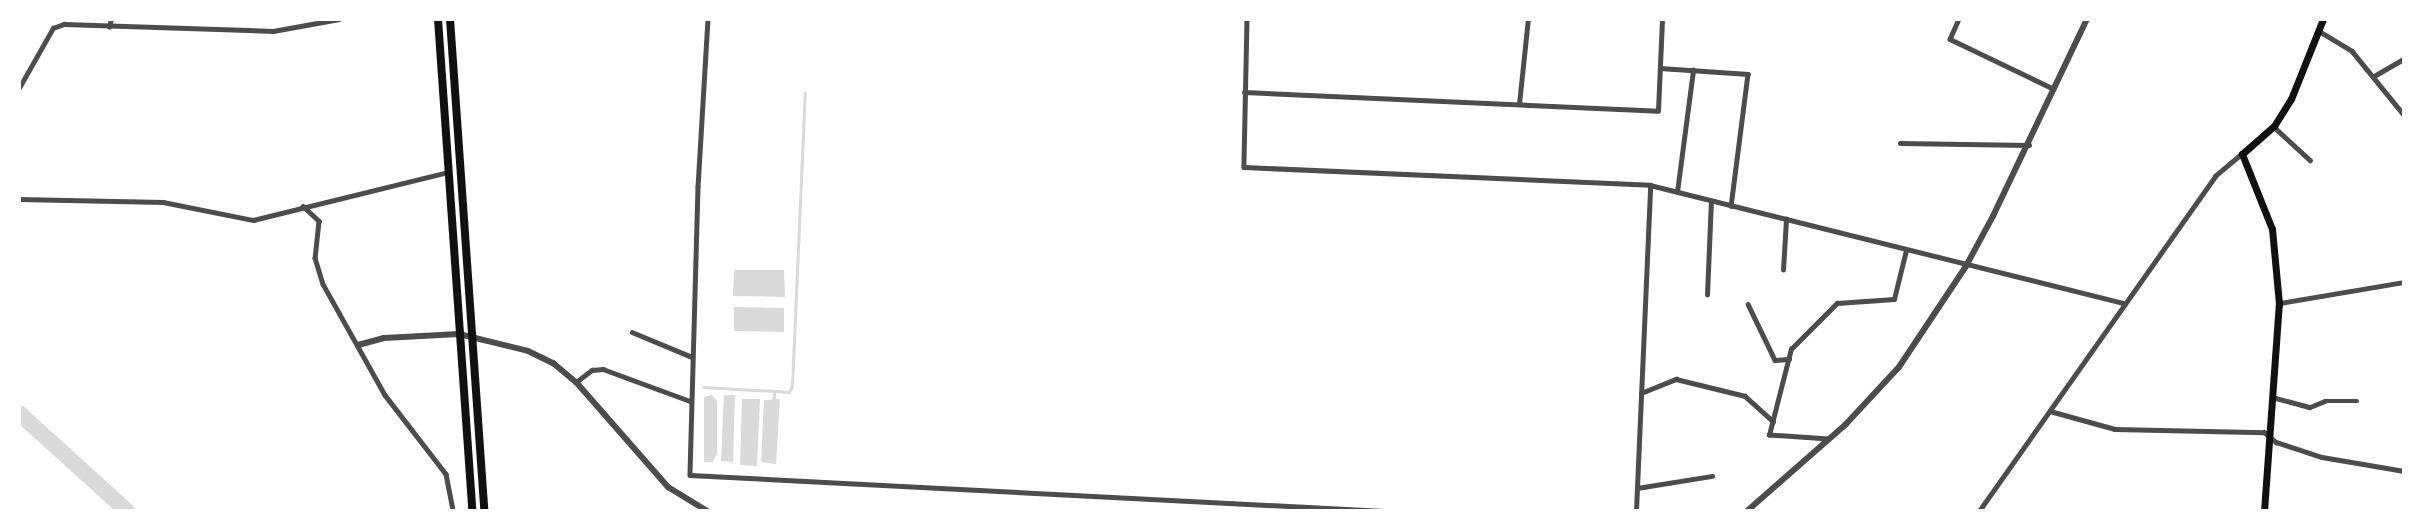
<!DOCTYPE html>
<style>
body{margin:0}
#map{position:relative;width:2423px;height:530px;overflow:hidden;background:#fff;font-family:"Roboto Condensed",sans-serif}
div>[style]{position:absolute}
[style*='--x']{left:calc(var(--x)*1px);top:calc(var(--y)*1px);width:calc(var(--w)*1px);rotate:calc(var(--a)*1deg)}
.water>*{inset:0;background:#d9d9d9}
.stream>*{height:2.5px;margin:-1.25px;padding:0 1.25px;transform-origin:1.25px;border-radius:1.25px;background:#d9d9d9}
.river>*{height:16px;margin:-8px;padding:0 8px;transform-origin:8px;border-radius:8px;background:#d9d9d9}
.minor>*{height:4.5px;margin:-2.25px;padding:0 2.25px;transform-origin:2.25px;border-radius:2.25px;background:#4c4c4c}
.tertiary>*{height:6px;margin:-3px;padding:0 3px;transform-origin:3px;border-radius:3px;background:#4c4c4c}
.secondary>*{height:7px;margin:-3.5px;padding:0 3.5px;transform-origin:3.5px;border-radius:3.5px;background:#111}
.primary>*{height:8px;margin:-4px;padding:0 4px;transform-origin:4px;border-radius:4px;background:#111}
span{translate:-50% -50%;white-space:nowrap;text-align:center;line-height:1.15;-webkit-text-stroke:7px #fff;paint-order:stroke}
.frame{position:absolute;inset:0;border:21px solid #fff;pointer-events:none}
</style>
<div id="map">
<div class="water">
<div style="clip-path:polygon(734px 270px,784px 270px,785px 297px,733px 296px)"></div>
<div style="clip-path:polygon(734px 307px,784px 308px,784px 332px,734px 331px)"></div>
<div style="clip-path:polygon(712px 395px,717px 401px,717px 454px,713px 462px,704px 462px,704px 397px)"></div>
<div style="clip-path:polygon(724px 395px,735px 395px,733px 462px,721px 461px)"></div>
<div style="clip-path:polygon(742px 399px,760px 399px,757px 466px,740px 465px)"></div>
<div style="clip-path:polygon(780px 399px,776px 464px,761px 462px,764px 400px)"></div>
</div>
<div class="stream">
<div style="--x:703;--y:387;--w:72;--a:3.2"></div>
<div style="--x:775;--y:391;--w:9;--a:96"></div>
<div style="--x:775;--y:391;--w:14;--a:4"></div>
<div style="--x:789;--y:392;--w:7;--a:-63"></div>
<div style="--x:792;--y:386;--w:293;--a:-87.5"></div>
</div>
<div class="river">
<div style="--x:19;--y:413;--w:146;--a:42.2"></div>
</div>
<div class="minor">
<div style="--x:708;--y:19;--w:168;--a:93.4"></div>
<div style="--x:698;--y:187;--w:288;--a:91.6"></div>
<div style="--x:690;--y:475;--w:695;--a:2.97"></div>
<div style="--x:1247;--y:19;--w:148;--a:91.2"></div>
<div style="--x:1244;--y:167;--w:406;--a:2.5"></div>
<div style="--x:1650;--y:185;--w:489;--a:14"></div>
<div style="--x:1959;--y:19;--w:22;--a:114"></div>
<div style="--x:1950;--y:39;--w:115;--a:25.7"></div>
<div style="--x:109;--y:27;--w:8;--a:-76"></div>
<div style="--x:2319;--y:31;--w:39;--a:31"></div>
<div style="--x:2352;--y:51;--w:82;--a:50.9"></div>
<div style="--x:1660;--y:68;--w:88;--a:3.9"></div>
<div style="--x:1748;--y:74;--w:133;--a:97.3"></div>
<div style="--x:2374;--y:76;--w:34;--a:-30"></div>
<div style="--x:19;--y:88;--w:69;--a:-60.5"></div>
<div style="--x:53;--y:28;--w:12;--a:-20"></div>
<div style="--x:64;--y:24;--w:209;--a:1.9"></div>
<div style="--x:273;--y:31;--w:67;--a:-10.3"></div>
<div style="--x:1244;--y:92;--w:414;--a:2.6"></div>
<div style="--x:1658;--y:111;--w:92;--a:-87.5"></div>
<div style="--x:1519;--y:104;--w:85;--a:-84"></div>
<div style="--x:2274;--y:127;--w:49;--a:42.5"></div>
<div style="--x:1900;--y:143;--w:129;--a:0.9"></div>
<div style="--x:1677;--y:192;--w:123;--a:-82.5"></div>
<div style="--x:19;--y:199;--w:144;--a:1.2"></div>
<div style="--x:163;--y:202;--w:92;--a:11.3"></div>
<div style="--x:253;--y:220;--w:201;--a:-13.8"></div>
<div style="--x:303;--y:206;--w:22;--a:43"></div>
<div style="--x:319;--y:221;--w:37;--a:96"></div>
<div style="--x:315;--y:258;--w:27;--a:73"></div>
<div style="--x:323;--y:284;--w:127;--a:60.8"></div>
<div style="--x:385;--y:395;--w:100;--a:52.3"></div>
<div style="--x:446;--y:474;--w:38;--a:79"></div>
<div style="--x:1783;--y:270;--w:51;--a:-86.6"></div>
<div style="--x:1707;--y:295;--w:94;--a:-87.6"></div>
<div style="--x:2280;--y:303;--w:126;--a:-9.6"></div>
<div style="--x:1748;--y:304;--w:62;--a:64.3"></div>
<div style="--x:1775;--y:360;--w:14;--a:-4"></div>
<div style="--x:632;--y:332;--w:65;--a:22.6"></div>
<div style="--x:576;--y:382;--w:20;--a:-37"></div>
<div style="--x:592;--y:370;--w:11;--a:-5"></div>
<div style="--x:603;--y:369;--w:93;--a:20.2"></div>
<div style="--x:1641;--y:393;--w:38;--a:-22"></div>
<div style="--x:1676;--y:379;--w:71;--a:13.8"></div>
<div style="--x:1745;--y:396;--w:38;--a:42"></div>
<div style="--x:2272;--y:397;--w:39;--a:15"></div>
<div style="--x:2310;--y:407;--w:16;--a:-22"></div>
<div style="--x:2325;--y:401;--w:32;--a:0"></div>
<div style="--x:2050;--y:411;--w:67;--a:15.5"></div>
<div style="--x:2115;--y:429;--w:149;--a:1.2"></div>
<div style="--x:2264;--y:432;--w:16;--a:40"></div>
<div style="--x:2276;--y:442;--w:48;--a:18.1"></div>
<div style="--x:2322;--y:457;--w:83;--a:9.7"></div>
<div style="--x:1828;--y:439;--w:59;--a:-176.1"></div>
<div style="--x:1769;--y:435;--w:89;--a:-75.7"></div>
<div style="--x:1791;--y:349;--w:65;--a:-45"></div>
<div style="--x:1837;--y:303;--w:57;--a:-4"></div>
<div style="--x:1894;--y:299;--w:50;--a:-76.2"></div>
<div style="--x:1637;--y:488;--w:76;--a:-9.1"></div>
<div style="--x:1636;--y:511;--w:326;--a:-87.5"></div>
<div style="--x:1979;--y:511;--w:410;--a:-54.8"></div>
<div style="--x:2215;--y:176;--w:34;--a:-40"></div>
</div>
<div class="tertiary">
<div style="--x:358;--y:345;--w:27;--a:-15"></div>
<div style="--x:384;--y:338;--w:75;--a:-3.1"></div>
<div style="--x:459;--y:334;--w:71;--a:13.8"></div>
<div style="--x:528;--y:351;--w:28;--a:26"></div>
<div style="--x:553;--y:363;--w:30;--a:40"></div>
<div style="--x:576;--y:382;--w:140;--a:48.8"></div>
<div style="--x:668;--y:487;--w:46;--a:31.6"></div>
<div style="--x:1747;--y:511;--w:132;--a:-41.3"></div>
<div style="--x:1846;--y:424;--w:78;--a:-47.1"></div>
<div style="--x:1899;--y:367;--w:121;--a:-56.4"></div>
<div style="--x:1966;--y:266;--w:57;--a:-61.6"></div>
<div style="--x:1993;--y:216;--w:218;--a:-64.5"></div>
</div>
<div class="secondary">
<div style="--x:2264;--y:511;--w:208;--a:-85.9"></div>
<div style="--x:2279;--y:304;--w:75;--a:-95.3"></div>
<div style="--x:2272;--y:229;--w:81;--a:-111.8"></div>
<div style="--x:2242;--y:154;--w:43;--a:-41.2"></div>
<div style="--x:2274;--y:126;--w:32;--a:-58"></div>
<div style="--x:2291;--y:99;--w:86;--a:-68.2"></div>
</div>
<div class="primary">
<div style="--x:438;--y:19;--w:493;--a:86"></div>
<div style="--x:450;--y:19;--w:493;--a:86"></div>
</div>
<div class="frame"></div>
</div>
